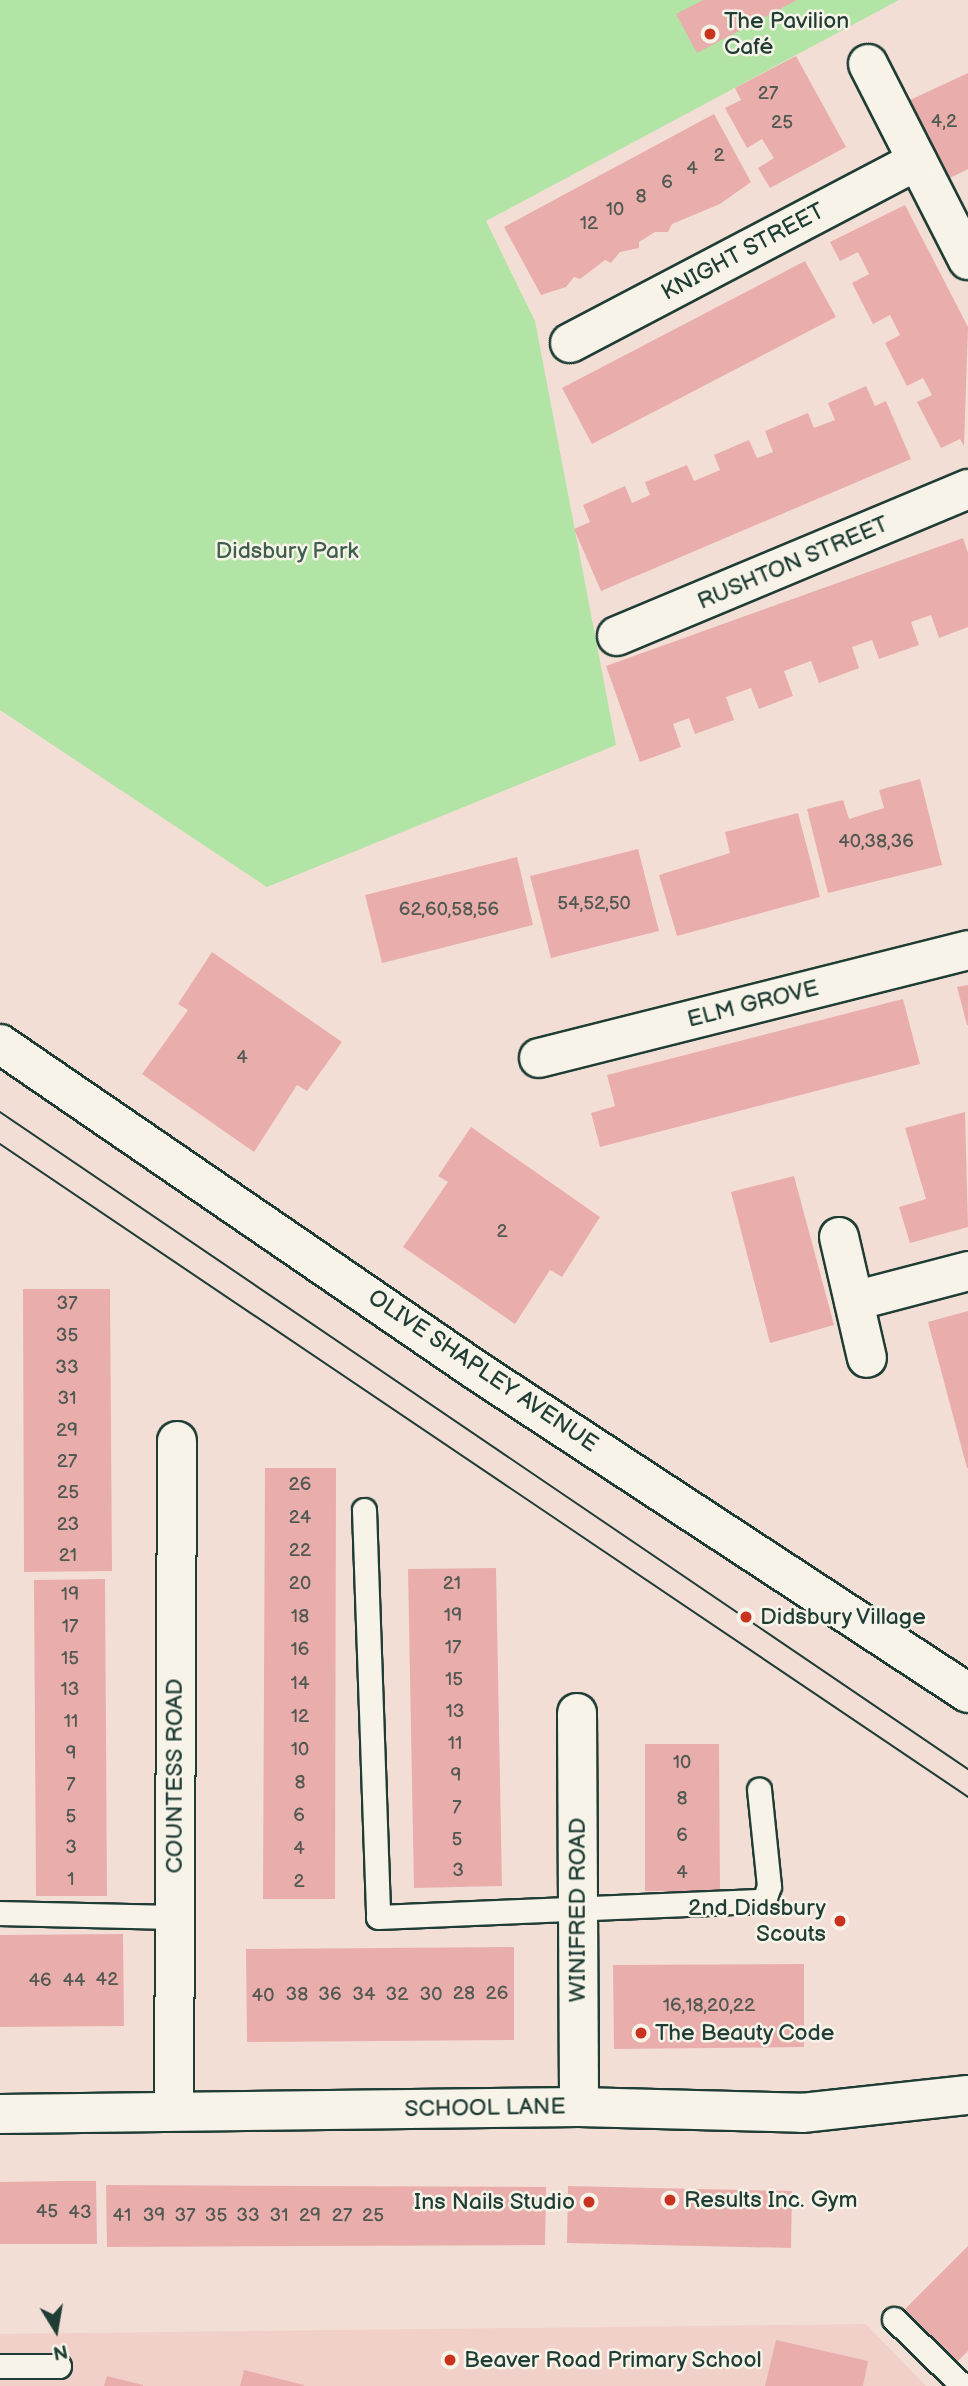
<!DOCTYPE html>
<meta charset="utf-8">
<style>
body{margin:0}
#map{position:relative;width:968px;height:2386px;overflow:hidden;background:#f3ded6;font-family:"Balsamiq Sans",sans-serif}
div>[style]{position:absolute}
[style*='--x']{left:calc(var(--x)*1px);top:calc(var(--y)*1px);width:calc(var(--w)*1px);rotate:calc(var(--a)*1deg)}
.built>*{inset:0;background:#f0d0c9}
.green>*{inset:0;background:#b1e4a5}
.building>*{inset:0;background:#e9aeac}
.roads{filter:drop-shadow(2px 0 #1f3d34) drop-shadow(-2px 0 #1f3d34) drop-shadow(0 2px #1f3d34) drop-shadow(0 -2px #1f3d34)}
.service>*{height:23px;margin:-11.5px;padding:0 11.5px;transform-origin:11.5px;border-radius:11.5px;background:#f7f3e8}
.minor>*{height:38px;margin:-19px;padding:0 19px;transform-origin:19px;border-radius:19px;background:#f7f3e8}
.tertiary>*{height:38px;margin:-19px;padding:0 19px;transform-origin:19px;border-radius:19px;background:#f7f3e8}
.tram>*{height:2px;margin:-1px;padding:0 1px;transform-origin:1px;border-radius:1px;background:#1f3d34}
.dots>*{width:19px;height:19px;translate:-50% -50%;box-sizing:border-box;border:4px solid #f7f3e8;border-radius:50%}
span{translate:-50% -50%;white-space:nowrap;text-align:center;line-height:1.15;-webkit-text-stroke:5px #f7f3e8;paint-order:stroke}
.number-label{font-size:19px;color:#525952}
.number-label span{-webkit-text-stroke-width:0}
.poi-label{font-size:23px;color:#1f3d34}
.left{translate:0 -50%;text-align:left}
.right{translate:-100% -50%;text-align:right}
.street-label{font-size:23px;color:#1f3d34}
.park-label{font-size:23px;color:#3c5e4b}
.north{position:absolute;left:21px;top:2295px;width:70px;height:70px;-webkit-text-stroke:5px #f7f3e8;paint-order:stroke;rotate:169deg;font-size:19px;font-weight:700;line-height:28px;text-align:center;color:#1f3d34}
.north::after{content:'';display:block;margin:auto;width:24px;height:32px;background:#1f3d34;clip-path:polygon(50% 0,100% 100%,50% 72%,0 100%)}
</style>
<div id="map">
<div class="built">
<div style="clip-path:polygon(866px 2324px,926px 2386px,0 2386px,0 2334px)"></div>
</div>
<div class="green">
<div style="clip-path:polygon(0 0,899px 0,486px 221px,535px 321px,616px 745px,267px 887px,0 710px)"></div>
</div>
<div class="building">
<div style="clip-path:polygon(703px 0,797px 0,697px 53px,676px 14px)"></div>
<div style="clip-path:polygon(796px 56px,846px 147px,770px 188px,758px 168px,774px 158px,762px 139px,747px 148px,725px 108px,741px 100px,735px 88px)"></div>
<div style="clip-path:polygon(968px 73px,968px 169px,948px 179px,910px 100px)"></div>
<div style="clip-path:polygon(714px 114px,751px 182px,720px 204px,672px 224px,668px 232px,655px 232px,639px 242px,639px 248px,620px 252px,611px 263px,605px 260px,580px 279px,574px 277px,566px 287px,541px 295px,504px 227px)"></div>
<div style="clip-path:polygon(905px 205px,968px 327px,964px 446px,960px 439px,941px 448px,917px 402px,932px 395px,923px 378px,907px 386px,885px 343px,900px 335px,890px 315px,873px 324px,852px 283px,869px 274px,858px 252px,840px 261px,830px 242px)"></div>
<div style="clip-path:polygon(805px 261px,836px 317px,592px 444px,562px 388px)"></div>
<div style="clip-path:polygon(866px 386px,875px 406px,886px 401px,911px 459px,601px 591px,574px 529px,590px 522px,583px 505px,625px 486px,632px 503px,650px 495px,645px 482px,687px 465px,694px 481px,720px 470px,714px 455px,749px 440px,757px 458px,773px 452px,765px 431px,808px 413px,814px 428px,835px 420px,828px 403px)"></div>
<div style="clip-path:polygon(963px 538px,968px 553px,968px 627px,939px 638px,931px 615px,911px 622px,919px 645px,879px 659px,872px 640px,852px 647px,859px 668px,819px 683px,811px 661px,784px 671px,793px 696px,759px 709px,751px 688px,726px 697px,734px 720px,695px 734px,689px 718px,673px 724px,681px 747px,640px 762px,606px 666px)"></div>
<div style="clip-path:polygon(920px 779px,942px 865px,828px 893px,807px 809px,843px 800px,849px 819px,884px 808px,879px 790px)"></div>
<div style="clip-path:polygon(798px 813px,820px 897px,677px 936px,659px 875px,730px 853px,725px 832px)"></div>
<div style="clip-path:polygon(638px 849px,659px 931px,551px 958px,530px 876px)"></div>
<div style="clip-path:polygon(517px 857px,533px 925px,382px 963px,365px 895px)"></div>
<div style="clip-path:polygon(212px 952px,342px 1042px,307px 1091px,297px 1085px,254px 1152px,142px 1074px,188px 1010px,178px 1004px)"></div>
<div style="clip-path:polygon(968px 985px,968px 1025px,967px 1025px,957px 987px)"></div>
<div style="clip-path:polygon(903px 999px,920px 1064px,600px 1147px,591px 1113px,615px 1106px,607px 1075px)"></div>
<div style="clip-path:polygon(965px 1112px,968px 1227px,910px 1243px,899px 1207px,926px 1199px,905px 1128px)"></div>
<div style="clip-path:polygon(471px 1127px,600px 1217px,562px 1277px,550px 1270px,515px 1324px,403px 1247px,448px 1182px,438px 1176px)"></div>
<div style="clip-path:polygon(794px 1176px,834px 1325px,770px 1343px,731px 1192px)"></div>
<div style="clip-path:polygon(23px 1289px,110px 1289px,112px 1571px,24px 1572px)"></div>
<div style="clip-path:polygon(968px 1311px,968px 1468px,967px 1468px,928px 1322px)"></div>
<div style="clip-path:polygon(265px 1468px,336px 1468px,335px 1899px,263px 1899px)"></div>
<div style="clip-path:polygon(496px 1568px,502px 1886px,414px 1888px,408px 1569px)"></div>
<div style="clip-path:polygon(105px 1579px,107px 1896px,36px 1896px,34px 1580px)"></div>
<div style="clip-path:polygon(645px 1744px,719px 1744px,720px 1891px,645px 1891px)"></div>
<div style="clip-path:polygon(123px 1934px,124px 2026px,0 2027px,0 1935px)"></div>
<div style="clip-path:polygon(514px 1947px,514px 2040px,247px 2042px,246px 1949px)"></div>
<div style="clip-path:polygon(804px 1964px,804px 2047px,614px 2049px,613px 1965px)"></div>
<div style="clip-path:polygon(64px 2181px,96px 2181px,97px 2244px,0 2244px,0 2182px)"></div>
<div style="clip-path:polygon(106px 2185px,546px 2187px,545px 2245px,107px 2247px)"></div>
<div style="clip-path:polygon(568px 2186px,792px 2191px,791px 2248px,567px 2243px)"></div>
<div style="clip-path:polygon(968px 2246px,968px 2351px,956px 2363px,904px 2310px)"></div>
<div style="clip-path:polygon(776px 2340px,868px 2361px,863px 2386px,765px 2386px)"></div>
<div style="clip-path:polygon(244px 2370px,304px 2385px,304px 2386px,240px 2386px)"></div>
<div style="clip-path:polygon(107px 2376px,143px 2385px,143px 2386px,104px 2386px)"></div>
</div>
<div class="roads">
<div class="service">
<div style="--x:364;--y:1510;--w:407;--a:88"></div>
<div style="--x:378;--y:1917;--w:386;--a:-2.4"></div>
<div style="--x:764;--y:1901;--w:16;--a:-72"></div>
<div style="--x:769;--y:1886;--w:97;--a:-95.9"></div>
<div style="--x:0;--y:1913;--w:174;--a:1.3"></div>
<div style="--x:894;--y:2319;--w:96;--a:44.2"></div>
<div style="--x:0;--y:2366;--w:59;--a:0"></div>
</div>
<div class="minor">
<div style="--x:868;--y:64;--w:220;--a:63"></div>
<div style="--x:570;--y:343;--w:392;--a:-27.7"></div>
<div style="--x:617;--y:636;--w:381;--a:-22.7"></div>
<div style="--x:0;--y:1044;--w:578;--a:34.43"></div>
<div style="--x:477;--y:1371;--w:587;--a:33.26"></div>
<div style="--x:539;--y:1058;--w:442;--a:-14.1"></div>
<div style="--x:839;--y:1237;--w:124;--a:77"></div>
<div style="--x:854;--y:1301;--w:118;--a:-14.7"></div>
<div style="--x:577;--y:1713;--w:394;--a:89.7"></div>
<div style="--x:174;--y:2111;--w:670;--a:-89.74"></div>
</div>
<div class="tertiary">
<div style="--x:0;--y:2114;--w:579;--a:-0.69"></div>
<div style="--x:579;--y:2107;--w:223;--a:1.5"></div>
<div style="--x:802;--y:2113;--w:167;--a:-6.2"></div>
</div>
</div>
<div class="tram">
<div style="--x:0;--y:1112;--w:1170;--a:34.17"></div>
<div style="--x:0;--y:1144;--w:1168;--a:34"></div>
</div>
<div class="dots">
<div style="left:710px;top:34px;background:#c8321e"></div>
<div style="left:746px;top:1617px;background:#c8321e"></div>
<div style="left:840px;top:1921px;background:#c8321e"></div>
<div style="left:641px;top:2033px;background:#c8321e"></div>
<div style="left:670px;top:2200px;background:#c8321e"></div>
<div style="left:589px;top:2202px;background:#c8321e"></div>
<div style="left:450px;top:2360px;background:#c8321e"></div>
</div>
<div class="number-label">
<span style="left:768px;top:94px">27</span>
<span style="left:944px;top:122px">4,2</span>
<span style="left:782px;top:123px">25</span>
<span style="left:719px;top:156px">2</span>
<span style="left:692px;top:169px">4</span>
<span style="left:667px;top:183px">6</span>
<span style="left:641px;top:197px">8</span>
<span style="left:615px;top:210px">10</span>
<span style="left:589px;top:224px">12</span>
<span style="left:876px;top:842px">40,38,36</span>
<span style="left:594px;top:904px">54,52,50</span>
<span style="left:449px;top:910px">62,60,58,56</span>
<span style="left:242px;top:1058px">4</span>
<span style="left:502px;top:1232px">2</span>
<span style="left:67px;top:1304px">37</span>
<span style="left:67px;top:1336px">35</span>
<span style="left:67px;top:1368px">33</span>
<span style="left:67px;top:1399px">31</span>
<span style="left:67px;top:1431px">29</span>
<span style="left:67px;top:1462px">27</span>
<span style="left:300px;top:1485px">26</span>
<span style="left:68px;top:1493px">25</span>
<span style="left:300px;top:1518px">24</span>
<span style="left:68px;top:1525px">23</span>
<span style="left:300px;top:1551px">22</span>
<span style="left:68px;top:1556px">21</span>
<span style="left:300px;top:1584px">20</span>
<span style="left:452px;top:1584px">21</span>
<span style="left:70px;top:1595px">19</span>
<span style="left:453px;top:1616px">19</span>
<span style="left:300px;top:1617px">18</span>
<span style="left:70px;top:1627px">17</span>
<span style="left:453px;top:1648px">17</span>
<span style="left:300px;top:1650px">16</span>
<span style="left:70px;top:1659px">15</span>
<span style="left:454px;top:1680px">15</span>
<span style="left:300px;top:1684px">14</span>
<span style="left:70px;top:1690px">13</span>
<span style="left:455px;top:1712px">13</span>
<span style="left:300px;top:1717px">12</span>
<span style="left:71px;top:1722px">11</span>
<span style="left:455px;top:1744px">11</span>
<span style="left:300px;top:1750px">10</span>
<span style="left:71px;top:1754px">9</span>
<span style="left:682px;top:1763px">10</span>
<span style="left:456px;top:1776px">9</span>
<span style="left:300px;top:1783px">8</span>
<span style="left:71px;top:1785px">7</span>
<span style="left:682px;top:1799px">8</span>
<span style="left:457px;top:1808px">7</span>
<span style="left:299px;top:1816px">6</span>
<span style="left:71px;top:1817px">5</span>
<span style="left:682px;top:1836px">6</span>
<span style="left:457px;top:1840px">5</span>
<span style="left:71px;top:1848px">3</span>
<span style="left:299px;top:1849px">4</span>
<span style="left:458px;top:1871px">3</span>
<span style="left:682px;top:1873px">4</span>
<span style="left:71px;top:1880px">1</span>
<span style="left:299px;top:1882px">2</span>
<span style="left:107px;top:1980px">42</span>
<span style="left:40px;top:1981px">46</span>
<span style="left:74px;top:1981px">44</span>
<span style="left:464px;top:1994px">28</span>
<span style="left:497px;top:1994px">26</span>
<span style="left:297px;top:1995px">38</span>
<span style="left:330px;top:1995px">36</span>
<span style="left:364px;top:1995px">34</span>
<span style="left:397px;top:1995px">32</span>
<span style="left:431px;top:1995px">30</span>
<span style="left:263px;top:1996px">40</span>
<span style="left:709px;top:2006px">16,18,20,22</span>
<span style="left:47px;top:2212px">45</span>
<span style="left:80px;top:2213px">43</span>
<span style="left:122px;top:2216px">41</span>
<span style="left:154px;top:2216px">39</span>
<span style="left:185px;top:2216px">37</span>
<span style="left:216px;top:2216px">35</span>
<span style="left:248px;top:2216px">33</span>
<span style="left:279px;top:2216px">31</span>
<span style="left:310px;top:2216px">29</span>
<span style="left:342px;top:2216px">27</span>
<span style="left:373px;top:2216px">25</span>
</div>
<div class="poi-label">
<span class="left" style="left:724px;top:34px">The Pavilion<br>Café</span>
<span class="left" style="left:760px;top:1617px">Didsbury Village</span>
<span class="right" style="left:826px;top:1921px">2nd Didsbury<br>Scouts</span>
<span class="left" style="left:655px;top:2033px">The Beauty Code</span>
<span class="left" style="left:684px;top:2200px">Results Inc. Gym</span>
<span class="right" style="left:575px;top:2202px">Ins Nails Studio</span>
<span class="left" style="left:464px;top:2360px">Beaver Road Primary School</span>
</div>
<div class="street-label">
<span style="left:743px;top:252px;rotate:-28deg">KNIGHT STREET</span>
<span style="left:793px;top:563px;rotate:-23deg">RUSHTON STREET</span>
<span style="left:753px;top:1004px;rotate:-14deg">ELM GROVE</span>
<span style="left:483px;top:1371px;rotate:34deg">OLIVE SHAPLEY AVENUE</span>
<span style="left:175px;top:1776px;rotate:-90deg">COUNTESS ROAD</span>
<span style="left:578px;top:1910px;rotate:-90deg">WINIFRED ROAD</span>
<span style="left:485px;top:2108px;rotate:-1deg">SCHOOL LANE</span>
</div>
<div class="park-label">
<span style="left:287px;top:551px">Didsbury Park</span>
</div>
<div class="north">N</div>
</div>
